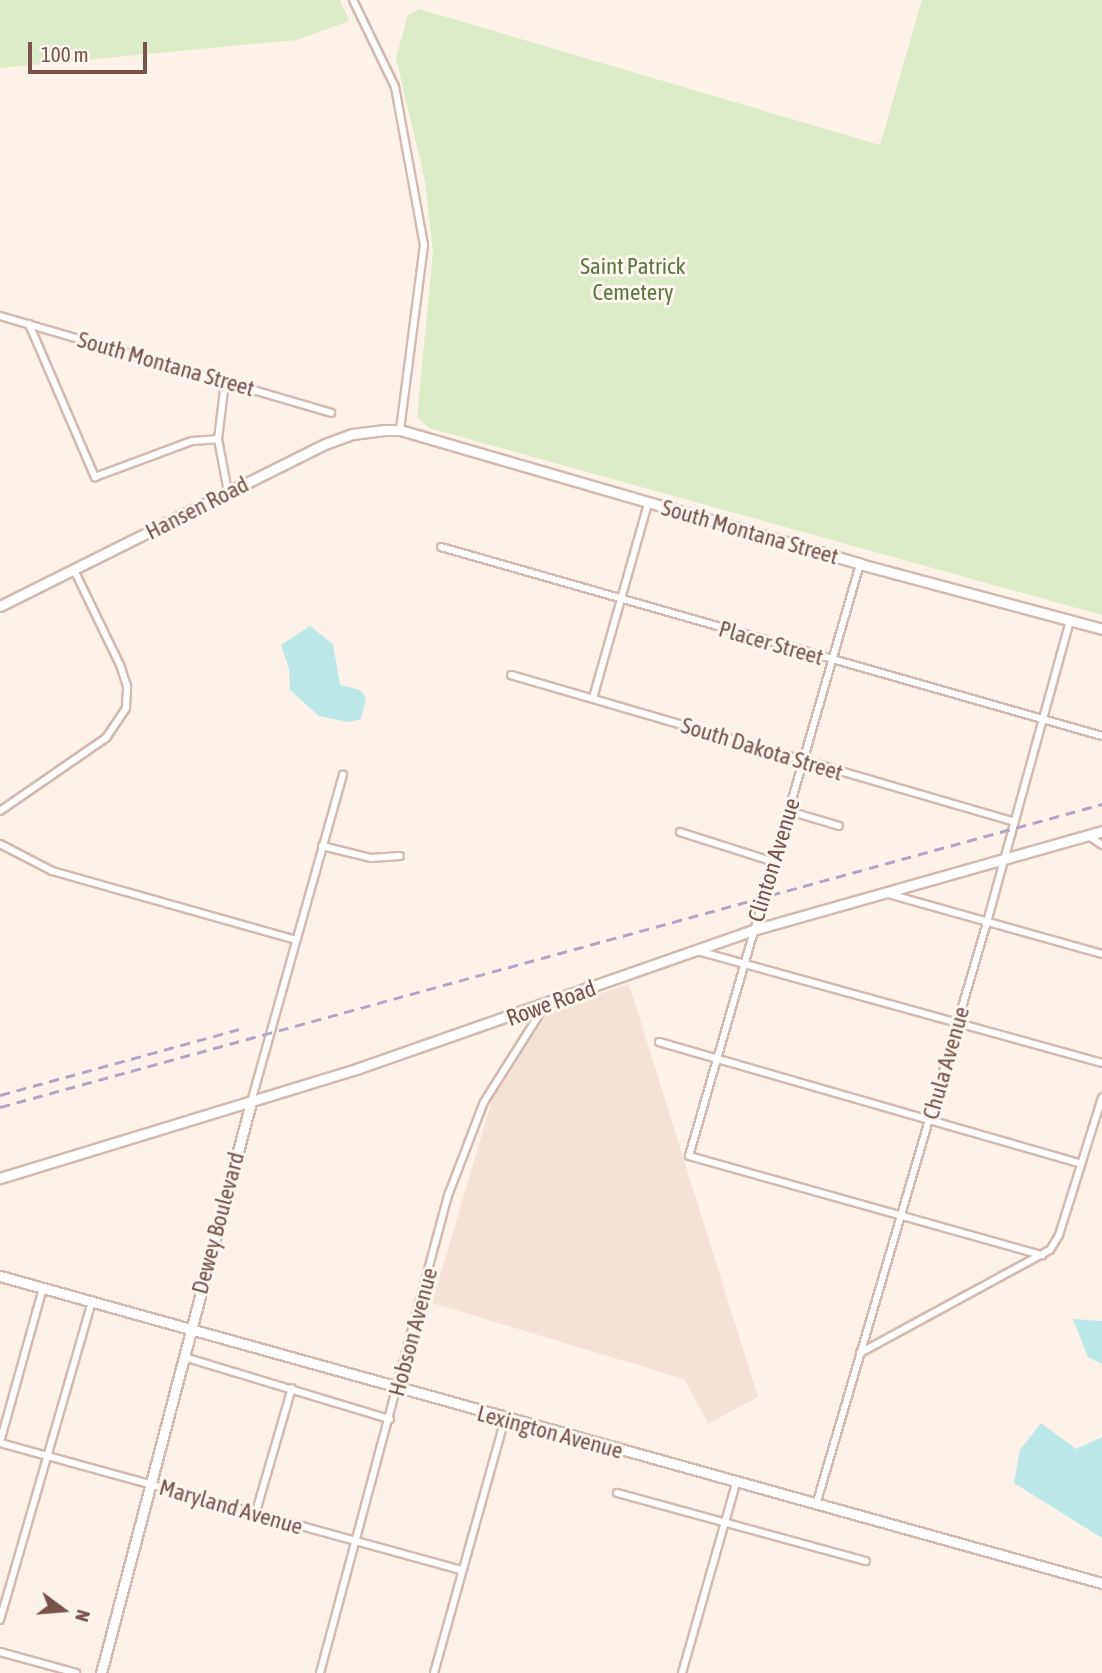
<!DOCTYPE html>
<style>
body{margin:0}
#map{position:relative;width:1102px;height:1673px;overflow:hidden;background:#fdf2e9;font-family:"Asap Condensed",sans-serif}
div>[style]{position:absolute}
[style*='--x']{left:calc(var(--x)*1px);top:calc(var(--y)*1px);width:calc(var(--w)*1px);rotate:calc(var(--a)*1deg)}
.residential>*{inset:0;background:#f5e2d7}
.green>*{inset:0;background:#dcecc6}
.water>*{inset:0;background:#bce8e7}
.roads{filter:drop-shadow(2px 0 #d3bab0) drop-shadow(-2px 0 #d3bab0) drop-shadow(0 2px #d3bab0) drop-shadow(0 -2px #d3bab0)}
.street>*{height:6px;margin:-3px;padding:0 3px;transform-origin:3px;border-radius:3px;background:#fff}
.secondary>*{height:9px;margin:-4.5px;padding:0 4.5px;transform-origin:4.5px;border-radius:4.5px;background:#fff}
.rail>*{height:2.5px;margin-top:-1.25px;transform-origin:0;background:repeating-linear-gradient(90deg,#b2a5c8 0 10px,transparent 0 17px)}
span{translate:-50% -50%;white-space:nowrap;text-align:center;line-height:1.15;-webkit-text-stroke:6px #fff6f0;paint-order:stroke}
.park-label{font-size:23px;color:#5a7940}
.street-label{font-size:23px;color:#79534b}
.north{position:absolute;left:28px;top:1575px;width:70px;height:70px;-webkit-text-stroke:5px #fff6f0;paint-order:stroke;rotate:106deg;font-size:19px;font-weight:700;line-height:28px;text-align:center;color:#79534b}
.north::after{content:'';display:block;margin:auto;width:24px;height:32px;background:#79534b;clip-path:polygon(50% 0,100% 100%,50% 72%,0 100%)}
.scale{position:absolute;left:28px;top:42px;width:119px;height:32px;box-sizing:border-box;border:4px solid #79534b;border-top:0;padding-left:9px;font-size:21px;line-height:24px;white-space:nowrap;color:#79534b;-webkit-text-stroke:5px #fff6f0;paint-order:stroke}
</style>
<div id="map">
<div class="residential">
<div style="clip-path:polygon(629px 984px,758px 1397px,708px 1424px,684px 1379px,432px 1303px,492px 1100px,550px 1010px)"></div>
</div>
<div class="green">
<div style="clip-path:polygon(0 0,340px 0,349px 21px,297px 40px,0 68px)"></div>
<div style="clip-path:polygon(922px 0,1102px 0,1102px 615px,429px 428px,417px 417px,433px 252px,425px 181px,396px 58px,408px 15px,419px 9px,880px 145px)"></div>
</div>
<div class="water">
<div style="clip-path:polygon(310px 626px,333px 644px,340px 685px,360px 690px,366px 698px,361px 719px,349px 722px,319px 716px,290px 690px,289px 669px,281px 645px)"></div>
<div style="clip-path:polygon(1073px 1319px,1102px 1321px,1102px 1364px,1088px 1357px)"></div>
<div style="clip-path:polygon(1041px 1423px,1076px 1449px,1102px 1437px,1102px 1538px,1014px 1483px,1020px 1450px)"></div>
</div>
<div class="roads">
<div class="street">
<div style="--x:353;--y:0;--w:97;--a:64.2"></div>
<div style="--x:395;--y:87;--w:161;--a:79.6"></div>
<div style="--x:424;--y:245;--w:187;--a:97.4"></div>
<div style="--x:0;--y:316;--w:345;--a:16.3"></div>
<div style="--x:29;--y:324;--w:167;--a:66.7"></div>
<div style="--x:95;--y:477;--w:103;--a:-20.4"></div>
<div style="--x:192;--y:441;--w:26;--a:-4"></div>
<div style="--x:225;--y:382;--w:57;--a:97"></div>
<div style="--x:218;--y:439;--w:54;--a:79.3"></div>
<div style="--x:441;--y:547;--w:687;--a:15.96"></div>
<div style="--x:860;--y:564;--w:616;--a:106.11"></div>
<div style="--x:689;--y:1156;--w:367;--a:15.7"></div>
<div style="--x:511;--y:675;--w:522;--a:16.25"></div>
<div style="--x:593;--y:698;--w:203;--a:-74.2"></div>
<div style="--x:0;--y:811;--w:129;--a:-34.6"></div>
<div style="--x:106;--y:738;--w:36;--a:-56"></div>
<div style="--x:126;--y:708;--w:22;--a:-87"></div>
<div style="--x:127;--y:686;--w:22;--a:-108"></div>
<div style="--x:120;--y:665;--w:106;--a:-115.8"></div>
<div style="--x:789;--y:811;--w:52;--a:16.7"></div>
<div style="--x:680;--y:832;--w:99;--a:17.7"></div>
<div style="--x:1089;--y:836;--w:16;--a:35"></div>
<div style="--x:0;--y:844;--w:59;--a:27.4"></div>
<div style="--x:52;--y:871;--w:254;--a:15.8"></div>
<div style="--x:322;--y:846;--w:50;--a:13.8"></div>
<div style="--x:371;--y:858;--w:29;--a:-4"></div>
<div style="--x:885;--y:893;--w:225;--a:15.7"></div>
<div style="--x:698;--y:951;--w:419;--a:15.5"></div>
<div style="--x:659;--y:1042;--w:439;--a:16.1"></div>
<div style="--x:251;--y:1102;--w:340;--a:-74.3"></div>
<div style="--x:860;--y:1353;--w:216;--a:-28.5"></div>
<div style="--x:1050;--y:1250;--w:17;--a:-59"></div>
<div style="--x:1059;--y:1235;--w:144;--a:-72.6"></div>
<div style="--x:184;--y:1357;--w:215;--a:16.8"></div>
<div style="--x:0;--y:1442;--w:160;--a:-74.4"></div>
<div style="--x:0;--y:1443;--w:479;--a:15.4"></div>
<div style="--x:617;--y:1493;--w:258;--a:15.3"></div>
<div style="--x:816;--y:1505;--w:608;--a:-73.65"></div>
<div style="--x:987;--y:922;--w:313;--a:-74.6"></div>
<div style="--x:255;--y:1515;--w:132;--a:-73.8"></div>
<div style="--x:0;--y:1620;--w:331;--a:-73.9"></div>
<div style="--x:0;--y:1652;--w:79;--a:15.4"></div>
<div style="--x:320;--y:1673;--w:497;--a:-75"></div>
<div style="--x:449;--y:1193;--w:97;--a:-69"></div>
<div style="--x:484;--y:1102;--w:112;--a:-57.7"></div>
<div style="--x:434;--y:1673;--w:264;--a:-74.4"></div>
<div style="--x:682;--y:1673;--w:198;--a:-74.1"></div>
</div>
<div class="secondary">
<div style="--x:0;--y:606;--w:363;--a:-26.5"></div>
<div style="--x:325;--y:444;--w:29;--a:-20"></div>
<div style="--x:352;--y:434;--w:33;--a:-7"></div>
<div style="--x:385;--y:430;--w:15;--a:0"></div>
<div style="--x:400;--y:430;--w:479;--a:16.2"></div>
<div style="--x:860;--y:564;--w:251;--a:15"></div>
<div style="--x:0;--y:1178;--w:375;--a:-17"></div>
<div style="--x:359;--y:1068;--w:417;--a:-19.3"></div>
<div style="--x:753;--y:930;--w:363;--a:-15.8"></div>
<div style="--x:0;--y:1276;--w:1144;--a:15.57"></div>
<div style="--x:101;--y:1673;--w:590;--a:-75.28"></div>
</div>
</div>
<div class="rail">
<div style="--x:0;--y:1095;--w:248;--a:-15.4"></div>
<div style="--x:0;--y:1107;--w:1143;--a:-15.37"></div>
</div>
<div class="park-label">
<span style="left:633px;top:279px">Saint Patrick<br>Cemetery</span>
</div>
<div class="street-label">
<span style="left:166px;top:364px;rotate:16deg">South Montana Street</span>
<span style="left:197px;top:508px;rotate:-27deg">Hansen Road</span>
<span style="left:750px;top:532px;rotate:16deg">South Montana Street</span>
<span style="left:771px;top:643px;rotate:16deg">Placer Street</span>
<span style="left:762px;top:749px;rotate:17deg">South Dakota Street</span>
<span style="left:774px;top:860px;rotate:-73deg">Clinton Avenue</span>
<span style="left:551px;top:1003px;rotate:-20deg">Rowe Road</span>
<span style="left:946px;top:1063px;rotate:-74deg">Chula Avenue</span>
<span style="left:218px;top:1223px;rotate:-75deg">Dewey Boulevard</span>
<span style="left:413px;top:1332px;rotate:-75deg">Hobson Avenue</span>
<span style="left:550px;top:1432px;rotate:15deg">Lexington Avenue</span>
<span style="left:231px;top:1507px;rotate:16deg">Maryland Avenue</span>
</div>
<div class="north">N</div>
<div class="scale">100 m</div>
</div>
